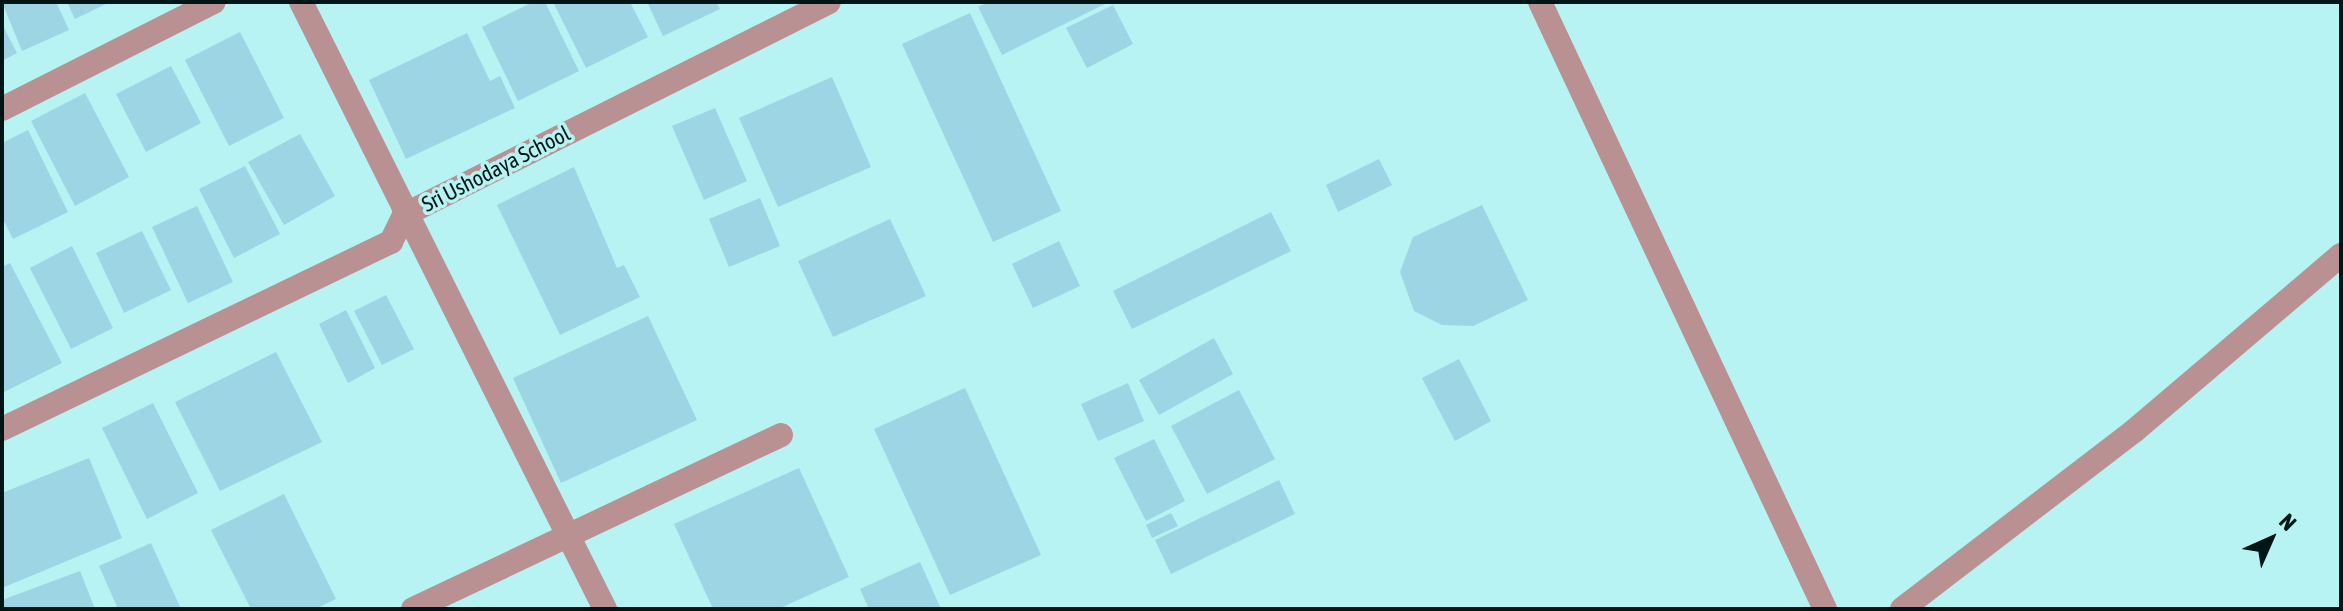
<!DOCTYPE html>
<style>
body{margin:0}
#map{position:relative;width:2343px;height:611px;overflow:hidden;background:#b6f3f2;font-family:"Asap Condensed",sans-serif}
div>[style]{position:absolute}
[style*='--x']{left:calc(var(--x)*1px);top:calc(var(--y)*1px);width:calc(var(--w)*1px);rotate:calc(var(--a)*1deg)}
.building>*{inset:0;background:#9dd5e4}
.minor>*{height:24px;margin:-12px;padding:0 12px;transform-origin:12px;border-radius:12px;background:#b99193}
span{translate:-50% -50%;white-space:nowrap;text-align:center;line-height:1.15;-webkit-text-stroke:7px #b6f3f2;paint-order:stroke}
.street-label{font-size:22px;color:#001515}
.frame{position:absolute;inset:0;border:4px solid #001515;pointer-events:none}
.north{position:absolute;left:2231px;top:499px;width:80px;height:80px;-webkit-text-stroke:6px #b6f3f2;paint-order:stroke;rotate:45deg;font-size:22px;font-weight:700;line-height:32px;text-align:center;color:#001515}
.north::after{content:'';display:block;margin:auto;width:28px;height:36px;background:#001515;clip-path:polygon(50% 0,100% 100%,50% 72%,0 100%)}
</style>
<div id="map">
<div class="building">
<div style="clip-path:polygon(2px 2px,56px 2px,69px 30px,22px 51px)"></div>
<div style="clip-path:polygon(67px 2px,110px 2px,75px 19px)"></div>
<div style="clip-path:polygon(533px 2px,545px 2px,579px 71px,518px 101px,482px 27px)"></div>
<div style="clip-path:polygon(553px 2px,630px 2px,648px 37px,586px 68px)"></div>
<div style="clip-path:polygon(647px 2px,716px 2px,720px 9px,663px 36px)"></div>
<div style="clip-path:polygon(989px 2px,1109px 2px,1002px 55px,978px 7px)"></div>
<div style="clip-path:polygon(1113px 5px,1133px 44px,1087px 68px,1066px 28px)"></div>
<div style="clip-path:polygon(970px 13px,1061px 211px,993px 242px,902px 44px)"></div>
<div style="clip-path:polygon(2px 24px,17px 53px,2px 61px)"></div>
<div style="clip-path:polygon(240px 32px,284px 118px,229px 146px,185px 60px)"></div>
<div style="clip-path:polygon(467px 33px,490px 81px,500px 76px,515px 108px,406px 159px,369px 80px)"></div>
<div style="clip-path:polygon(171px 66px,201px 123px,146px 152px,116px 94px)"></div>
<div style="clip-path:polygon(832px 77px,871px 167px,778px 207px,739px 118px)"></div>
<div style="clip-path:polygon(85px 93px,129px 177px,75px 206px,31px 121px)"></div>
<div style="clip-path:polygon(715px 108px,747px 181px,704px 200px,672px 126px)"></div>
<div style="clip-path:polygon(28px 130px,68px 212px,13px 239px,2px 217px,2px 143px)"></div>
<div style="clip-path:polygon(300px 134px,335px 196px,284px 225px,248px 162px)"></div>
<div style="clip-path:polygon(1379px 159px,1392px 185px,1338px 212px,1326px 185px)"></div>
<div style="clip-path:polygon(245px 166px,280px 234px,234px 258px,199px 189px)"></div>
<div style="clip-path:polygon(574px 167px,617px 268px,624px 265px,640px 297px,560px 335px,497px 205px)"></div>
<div style="clip-path:polygon(760px 198px,780px 246px,729px 267px,709px 219px)"></div>
<div style="clip-path:polygon(1482px 205px,1528px 300px,1473px 326px,1442px 325px,1414px 311px,1400px 272px,1413px 237px)"></div>
<div style="clip-path:polygon(197px 206px,233px 282px,188px 303px,152px 227px)"></div>
<div style="clip-path:polygon(1271px 212px,1291px 251px,1132px 329px,1113px 291px)"></div>
<div style="clip-path:polygon(890px 219px,926px 296px,833px 337px,798px 261px)"></div>
<div style="clip-path:polygon(142px 231px,171px 290px,124px 313px,96px 253px)"></div>
<div style="clip-path:polygon(1059px 241px,1080px 286px,1033px 308px,1012px 264px)"></div>
<div style="clip-path:polygon(72px 246px,113px 328px,71px 349px,30px 268px)"></div>
<div style="clip-path:polygon(10px 263px,62px 363px,2px 393px,2px 267px)"></div>
<div style="clip-path:polygon(386px 295px,414px 349px,382px 365px,354px 311px)"></div>
<div style="clip-path:polygon(346px 310px,375px 368px,348px 383px,319px 324px)"></div>
<div style="clip-path:polygon(648px 316px,697px 420px,561px 483px,513px 378px)"></div>
<div style="clip-path:polygon(1214px 338px,1233px 374px,1159px 415px,1139px 380px)"></div>
<div style="clip-path:polygon(276px 352px,322px 442px,220px 491px,175px 402px)"></div>
<div style="clip-path:polygon(1459px 359px,1491px 421px,1455px 441px,1422px 378px)"></div>
<div style="clip-path:polygon(1128px 383px,1144px 421px,1098px 441px,1081px 404px)"></div>
<div style="clip-path:polygon(965px 388px,1041px 555px,950px 595px,874px 429px)"></div>
<div style="clip-path:polygon(1239px 390px,1275px 459px,1207px 494px,1171px 426px)"></div>
<div style="clip-path:polygon(153px 403px,198px 493px,147px 519px,102px 428px)"></div>
<div style="clip-path:polygon(1154px 439px,1185px 501px,1146px 521px,1114px 458px)"></div>
<div style="clip-path:polygon(89px 458px,122px 538px,2px 588px,2px 493px)"></div>
<div style="clip-path:polygon(799px 468px,849px 577px,778px 609px,713px 609px,674px 524px)"></div>
<div style="clip-path:polygon(1279px 480px,1295px 514px,1171px 574px,1155px 540px)"></div>
<div style="clip-path:polygon(284px 494px,336px 599px,315px 609px,251px 609px,211px 530px)"></div>
<div style="clip-path:polygon(1171px 513px,1178px 526px,1152px 538px,1146px 525px)"></div>
<div style="clip-path:polygon(151px 543px,181px 609px,118px 609px,99px 566px)"></div>
<div style="clip-path:polygon(920px 562px,941px 609px,869px 609px,860px 589px)"></div>
<div style="clip-path:polygon(80px 571px,95px 609px,2px 609px,2px 600px)"></div>
</div>
<div class="minor">
<div style="--x:301;--y:2;--w:679;--a:63.4"></div>
<div style="--x:1540;--y:2;--w:671;--a:64.85"></div>
<div style="--x:2;--y:109;--w:237;--a:-26.8"></div>
<div style="--x:2;--y:429;--w:432;--a:-25.7"></div>
<div style="--x:391;--y:242;--w:30;--a:-64"></div>
<div style="--x:404;--y:215;--w:475;--a:-26.6"></div>
<div style="--x:413;--y:609;--w:407;--a:-25.3"></div>
<div style="--x:1902;--y:609;--w:292;--a:-37.5"></div>
<div style="--x:2134;--y:431;--w:272;--a:-40.4"></div>
</div>
<div class="street-label">
<span style="left:496px;top:169px;rotate:-27deg">Sri Ushodaya School</span>
</div>
<div class="frame"></div>
<div class="north">N</div>
</div>
